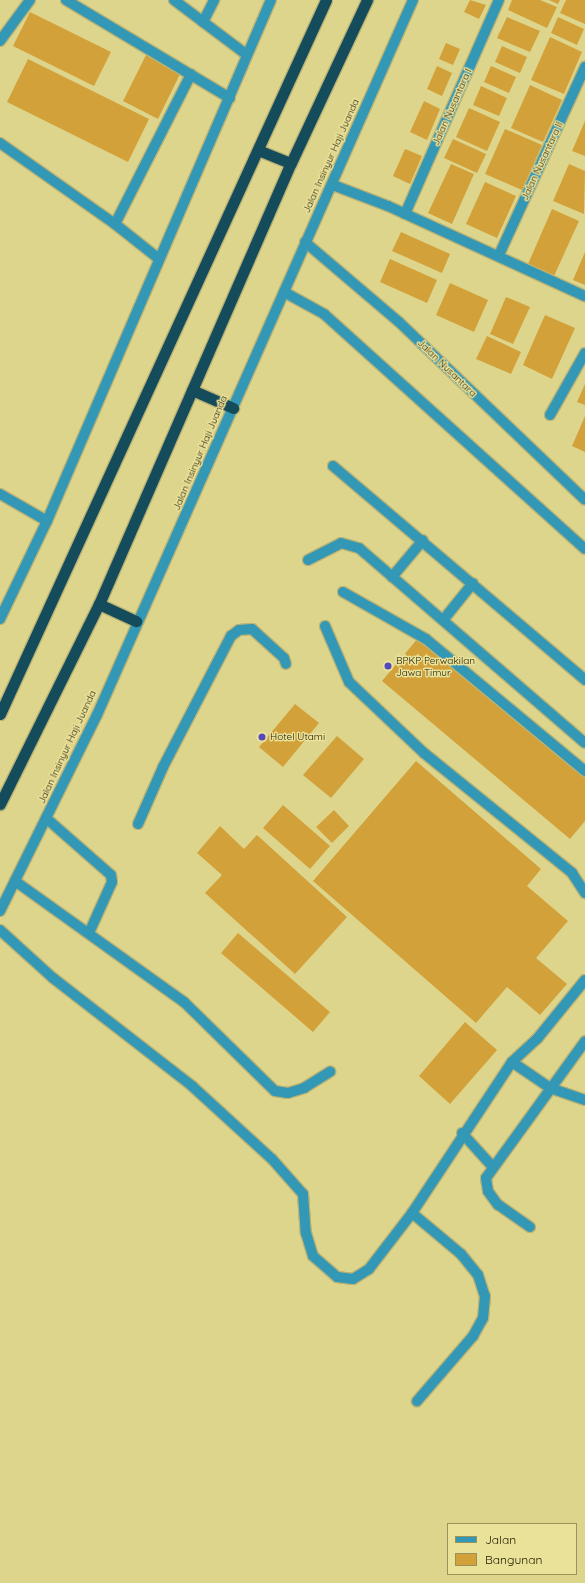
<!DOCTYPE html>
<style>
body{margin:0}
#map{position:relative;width:585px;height:1583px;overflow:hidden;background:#ded58d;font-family:Quicksand,sans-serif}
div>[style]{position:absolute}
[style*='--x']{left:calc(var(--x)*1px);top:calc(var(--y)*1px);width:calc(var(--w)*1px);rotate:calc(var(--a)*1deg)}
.building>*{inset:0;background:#d3a139}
.roads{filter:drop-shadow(1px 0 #bbb374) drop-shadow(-1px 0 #bbb374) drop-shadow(0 1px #bbb374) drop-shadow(0 -1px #bbb374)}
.service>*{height:10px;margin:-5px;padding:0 5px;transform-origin:5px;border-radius:5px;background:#3397b6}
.minor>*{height:10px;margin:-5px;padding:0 5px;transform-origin:5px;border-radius:5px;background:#3397b6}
.tertiary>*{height:10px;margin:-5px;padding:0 5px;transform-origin:5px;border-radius:5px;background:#3397b6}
.trunk>*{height:11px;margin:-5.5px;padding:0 5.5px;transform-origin:5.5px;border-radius:5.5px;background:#144c5c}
.dots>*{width:11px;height:11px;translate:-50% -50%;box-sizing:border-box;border:2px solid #ebe29a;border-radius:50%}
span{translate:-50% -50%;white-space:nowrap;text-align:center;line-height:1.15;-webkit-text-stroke:3px #ebe29a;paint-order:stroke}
.street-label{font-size:10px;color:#1d1900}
.poi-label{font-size:10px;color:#1d1900}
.left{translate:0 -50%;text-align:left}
.legend{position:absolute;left:447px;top:1523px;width:130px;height:52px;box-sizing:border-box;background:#ebe29a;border:1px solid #99925c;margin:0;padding:5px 7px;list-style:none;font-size:12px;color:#1d1900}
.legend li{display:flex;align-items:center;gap:8px;height:20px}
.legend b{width:20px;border:1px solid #99925c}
</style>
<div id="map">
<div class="building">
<div style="clip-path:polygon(470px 0,486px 5px,479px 19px,464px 12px)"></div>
<div style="clip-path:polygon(512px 0,540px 0,557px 7px,547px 28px,508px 10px)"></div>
<div style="clip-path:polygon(549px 0,560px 0,558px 4px)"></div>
<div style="clip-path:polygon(566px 0,585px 0,585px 24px,560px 13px)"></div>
<div style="clip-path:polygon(30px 12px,111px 52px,94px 86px,13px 46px)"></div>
<div style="clip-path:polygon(507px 17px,540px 31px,530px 52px,497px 38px)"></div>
<div style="clip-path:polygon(558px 17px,584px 29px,577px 45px,551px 33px)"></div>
<div style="clip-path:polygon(550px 37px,582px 52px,564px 94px,531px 80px)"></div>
<div style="clip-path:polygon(446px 43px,460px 49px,453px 65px,439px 59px)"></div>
<div style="clip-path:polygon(502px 46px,527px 57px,520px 73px,495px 62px)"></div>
<div style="clip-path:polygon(147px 53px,182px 70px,158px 119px,123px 101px)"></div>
<div style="clip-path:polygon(28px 59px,149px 119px,128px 162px,7px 102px)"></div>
<div style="clip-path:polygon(437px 66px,452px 73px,442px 96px,427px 89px)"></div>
<div style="clip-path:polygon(491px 66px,516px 77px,509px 93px,484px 82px)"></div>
<div style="clip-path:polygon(530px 85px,562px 100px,543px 142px,511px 128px)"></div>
<div style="clip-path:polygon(481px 86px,507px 98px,499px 116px,473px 105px)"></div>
<div style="clip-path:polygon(424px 101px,440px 109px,427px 140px,410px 132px)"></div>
<div style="clip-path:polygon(469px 108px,500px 122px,487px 151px,456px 137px)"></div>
<div style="clip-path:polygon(585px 121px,585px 156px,572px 151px)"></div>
<div style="clip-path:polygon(505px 129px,542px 145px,522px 190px,485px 174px)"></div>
<div style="clip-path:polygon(453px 139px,486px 154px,477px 173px,444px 158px)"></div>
<div style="clip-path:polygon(405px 149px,422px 156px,410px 184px,393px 176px)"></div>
<div style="clip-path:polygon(451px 164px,474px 174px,452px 224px,428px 213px)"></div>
<div style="clip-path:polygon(569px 164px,585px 171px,584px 214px,553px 201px)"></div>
<div style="clip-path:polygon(485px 182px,516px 196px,497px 238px,466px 224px)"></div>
<div style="clip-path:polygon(552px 209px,579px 221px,554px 276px,528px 264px)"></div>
<div style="clip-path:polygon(401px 232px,450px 254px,442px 273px,392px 251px)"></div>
<div style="clip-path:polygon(585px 252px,585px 285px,573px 280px)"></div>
<div style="clip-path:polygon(390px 259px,437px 280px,427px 303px,380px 282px)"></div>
<div style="clip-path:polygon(450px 283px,488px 300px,474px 332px,436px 315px)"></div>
<div style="clip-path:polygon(506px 297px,530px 307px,513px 344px,490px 334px)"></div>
<div style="clip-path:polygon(545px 315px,575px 328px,552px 379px,523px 365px)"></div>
<div style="clip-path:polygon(487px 336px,521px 352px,511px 374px,476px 359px)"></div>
<div style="clip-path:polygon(585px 384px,585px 405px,577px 402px)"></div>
<div style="clip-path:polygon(585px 416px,585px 452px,572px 446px)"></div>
<div style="clip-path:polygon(419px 637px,585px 777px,585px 821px,570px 839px,382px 681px)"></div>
<div style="clip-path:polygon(295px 704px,319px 723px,283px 767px,259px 747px)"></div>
<div style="clip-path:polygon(337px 736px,364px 759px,331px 798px,303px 775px)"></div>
<div style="clip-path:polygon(416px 761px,541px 869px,527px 886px,568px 921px,536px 958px,567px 984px,540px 1015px,507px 987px,476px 1023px,313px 881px)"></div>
<div style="clip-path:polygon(283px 805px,330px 846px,310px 869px,263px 828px)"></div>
<div style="clip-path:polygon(334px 810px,349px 826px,332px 843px,316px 827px)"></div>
<div style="clip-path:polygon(220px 826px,244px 849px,257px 835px,347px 917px,295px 974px,205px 893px,222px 875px,197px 853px)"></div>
<div style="clip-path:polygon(238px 933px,330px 1012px,313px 1032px,221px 953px)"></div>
<div style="clip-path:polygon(465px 1022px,497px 1050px,450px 1104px,419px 1076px)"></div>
</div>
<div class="roads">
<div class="service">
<div style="--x:66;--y:0;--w:191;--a:30.9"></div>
<div style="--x:174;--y:0;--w:91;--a:37"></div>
<div style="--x:203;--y:22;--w:25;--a:-63"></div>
<div style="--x:0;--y:41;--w:51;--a:-53.8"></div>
<div style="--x:0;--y:143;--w:141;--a:35.2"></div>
<div style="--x:115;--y:224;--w:56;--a:38.5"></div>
<div style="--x:115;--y:224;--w:168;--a:-63.1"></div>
<div style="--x:333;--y:466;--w:331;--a:40.3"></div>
<div style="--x:0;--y:494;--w:54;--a:29.9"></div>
<div style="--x:308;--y:560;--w:37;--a:-27"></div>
<div style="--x:341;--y:543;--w:19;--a:16"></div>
<div style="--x:359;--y:548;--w:298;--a:40.8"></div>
<div style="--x:392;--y:577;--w:48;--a:-50"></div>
<div style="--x:343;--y:592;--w:95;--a:29.5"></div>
<div style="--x:426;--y:639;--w:207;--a:39.7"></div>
<div style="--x:444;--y:619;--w:46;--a:-51.1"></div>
<div style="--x:325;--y:626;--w:61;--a:66.8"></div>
<div style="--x:349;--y:682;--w:103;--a:43.4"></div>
<div style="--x:424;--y:753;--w:191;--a:39"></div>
<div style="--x:572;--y:873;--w:24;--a:57"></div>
<div style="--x:46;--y:818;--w:86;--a:41.2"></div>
<div style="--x:111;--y:875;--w:7;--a:82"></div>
<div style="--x:112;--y:882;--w:56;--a:114.3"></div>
<div style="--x:138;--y:824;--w:62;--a:-66.3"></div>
<div style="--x:163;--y:767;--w:148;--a:-62.6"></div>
<div style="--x:231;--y:636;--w:10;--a:-37"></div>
<div style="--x:239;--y:630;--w:13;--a:-4"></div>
<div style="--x:252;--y:629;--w:43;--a:42.2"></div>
<div style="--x:284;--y:658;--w:6;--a:72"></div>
<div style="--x:15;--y:881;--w:208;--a:35.6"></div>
<div style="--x:184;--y:1002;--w:127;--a:44.4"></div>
<div style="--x:275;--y:1091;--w:13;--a:9"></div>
<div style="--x:288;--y:1093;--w:17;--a:-17"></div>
<div style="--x:304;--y:1088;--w:31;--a:-32"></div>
<div style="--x:0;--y:930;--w:72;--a:42.2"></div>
<div style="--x:53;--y:978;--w:176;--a:37.8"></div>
<div style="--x:192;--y:1086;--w:108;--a:42.4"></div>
<div style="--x:272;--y:1159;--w:47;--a:48.5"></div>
<div style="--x:303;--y:1194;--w:39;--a:86"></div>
<div style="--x:306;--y:1233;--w:24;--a:73"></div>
<div style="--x:313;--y:1256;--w:32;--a:41"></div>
<div style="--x:337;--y:1277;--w:16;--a:7"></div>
<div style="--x:353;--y:1279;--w:19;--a:-32"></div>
<div style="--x:369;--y:1269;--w:71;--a:-52.5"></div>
<div style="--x:412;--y:1213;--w:181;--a:-56.5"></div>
<div style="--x:512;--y:1062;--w:34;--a:-43"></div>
<div style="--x:537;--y:1039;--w:76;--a:-50.9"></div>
<div style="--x:512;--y:1062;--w:46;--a:34.4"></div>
<div style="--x:550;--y:1088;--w:37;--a:19"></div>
<div style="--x:462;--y:1133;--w:45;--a:47.7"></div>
<div style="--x:412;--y:1213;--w:64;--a:39.9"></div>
<div style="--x:461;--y:1254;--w:27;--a:51"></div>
<div style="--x:478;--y:1275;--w:22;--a:72"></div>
<div style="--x:485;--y:1296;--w:22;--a:95"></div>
<div style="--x:483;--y:1318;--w:21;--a:119"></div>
<div style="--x:473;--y:1336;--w:86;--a:130.7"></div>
<div style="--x:530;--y:1227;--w:39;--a:-145"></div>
<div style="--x:498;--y:1205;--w:17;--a:-126"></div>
<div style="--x:488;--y:1191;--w:13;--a:-99"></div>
<div style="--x:486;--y:1178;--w:169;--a:-54.1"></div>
</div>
<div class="minor">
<div style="--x:333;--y:185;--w:59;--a:20.9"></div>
<div style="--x:388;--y:206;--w:217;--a:24.6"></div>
<div style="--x:405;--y:214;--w:234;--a:-66.3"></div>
<div style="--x:305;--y:242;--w:123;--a:40.4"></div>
<div style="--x:399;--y:322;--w:257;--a:43.7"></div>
<div style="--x:499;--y:255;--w:207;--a:-65.4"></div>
<div style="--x:284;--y:292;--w:46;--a:28.8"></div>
<div style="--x:324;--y:314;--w:351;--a:42"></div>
<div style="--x:550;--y:415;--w:71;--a:-60.6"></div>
</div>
<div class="tertiary">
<div style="--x:0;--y:619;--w:109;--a:-64.4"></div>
<div style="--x:47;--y:521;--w:567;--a:-66.74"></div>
<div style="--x:0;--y:911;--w:219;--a:-63.7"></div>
<div style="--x:97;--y:715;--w:782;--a:-66.16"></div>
</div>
<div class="trunk">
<div style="--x:258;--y:150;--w:35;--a:22"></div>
<div style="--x:192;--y:390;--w:45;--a:23.7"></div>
<div style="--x:99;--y:604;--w:41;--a:24.7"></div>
<div style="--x:0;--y:714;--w:785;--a:-65.46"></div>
<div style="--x:0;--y:804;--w:223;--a:-63.7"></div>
<div style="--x:99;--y:604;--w:481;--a:-66.5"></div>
<div style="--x:291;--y:163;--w:180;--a:-65"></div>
</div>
</div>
<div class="dots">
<div style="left:388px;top:666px;background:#5448bf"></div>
<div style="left:262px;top:737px;background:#5448bf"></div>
</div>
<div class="street-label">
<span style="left:452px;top:107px;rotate:-66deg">Jalan Nusantara I</span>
<span style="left:331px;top:156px;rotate:-66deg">Jalan Insinyur Haji Juanda</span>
<span style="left:542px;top:161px;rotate:-65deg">Jalan Nusantara II</span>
<span style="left:447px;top:368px;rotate:44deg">Jalan Nusantara</span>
<span style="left:200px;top:453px;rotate:-67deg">Jalan Insinyur Haji Juanda</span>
<span style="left:67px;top:747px;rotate:-65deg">Jalan Insinyur Haji Juanda</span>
</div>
<div class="poi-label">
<span class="left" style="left:396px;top:666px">BPKP Perwakilan<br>Jawa Timur</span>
<span class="left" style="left:270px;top:737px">Hotel Utami</span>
</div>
<ul class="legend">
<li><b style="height:5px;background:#3397b6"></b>Jalan</li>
<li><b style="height:11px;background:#d3a139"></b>Bangunan</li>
</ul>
</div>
